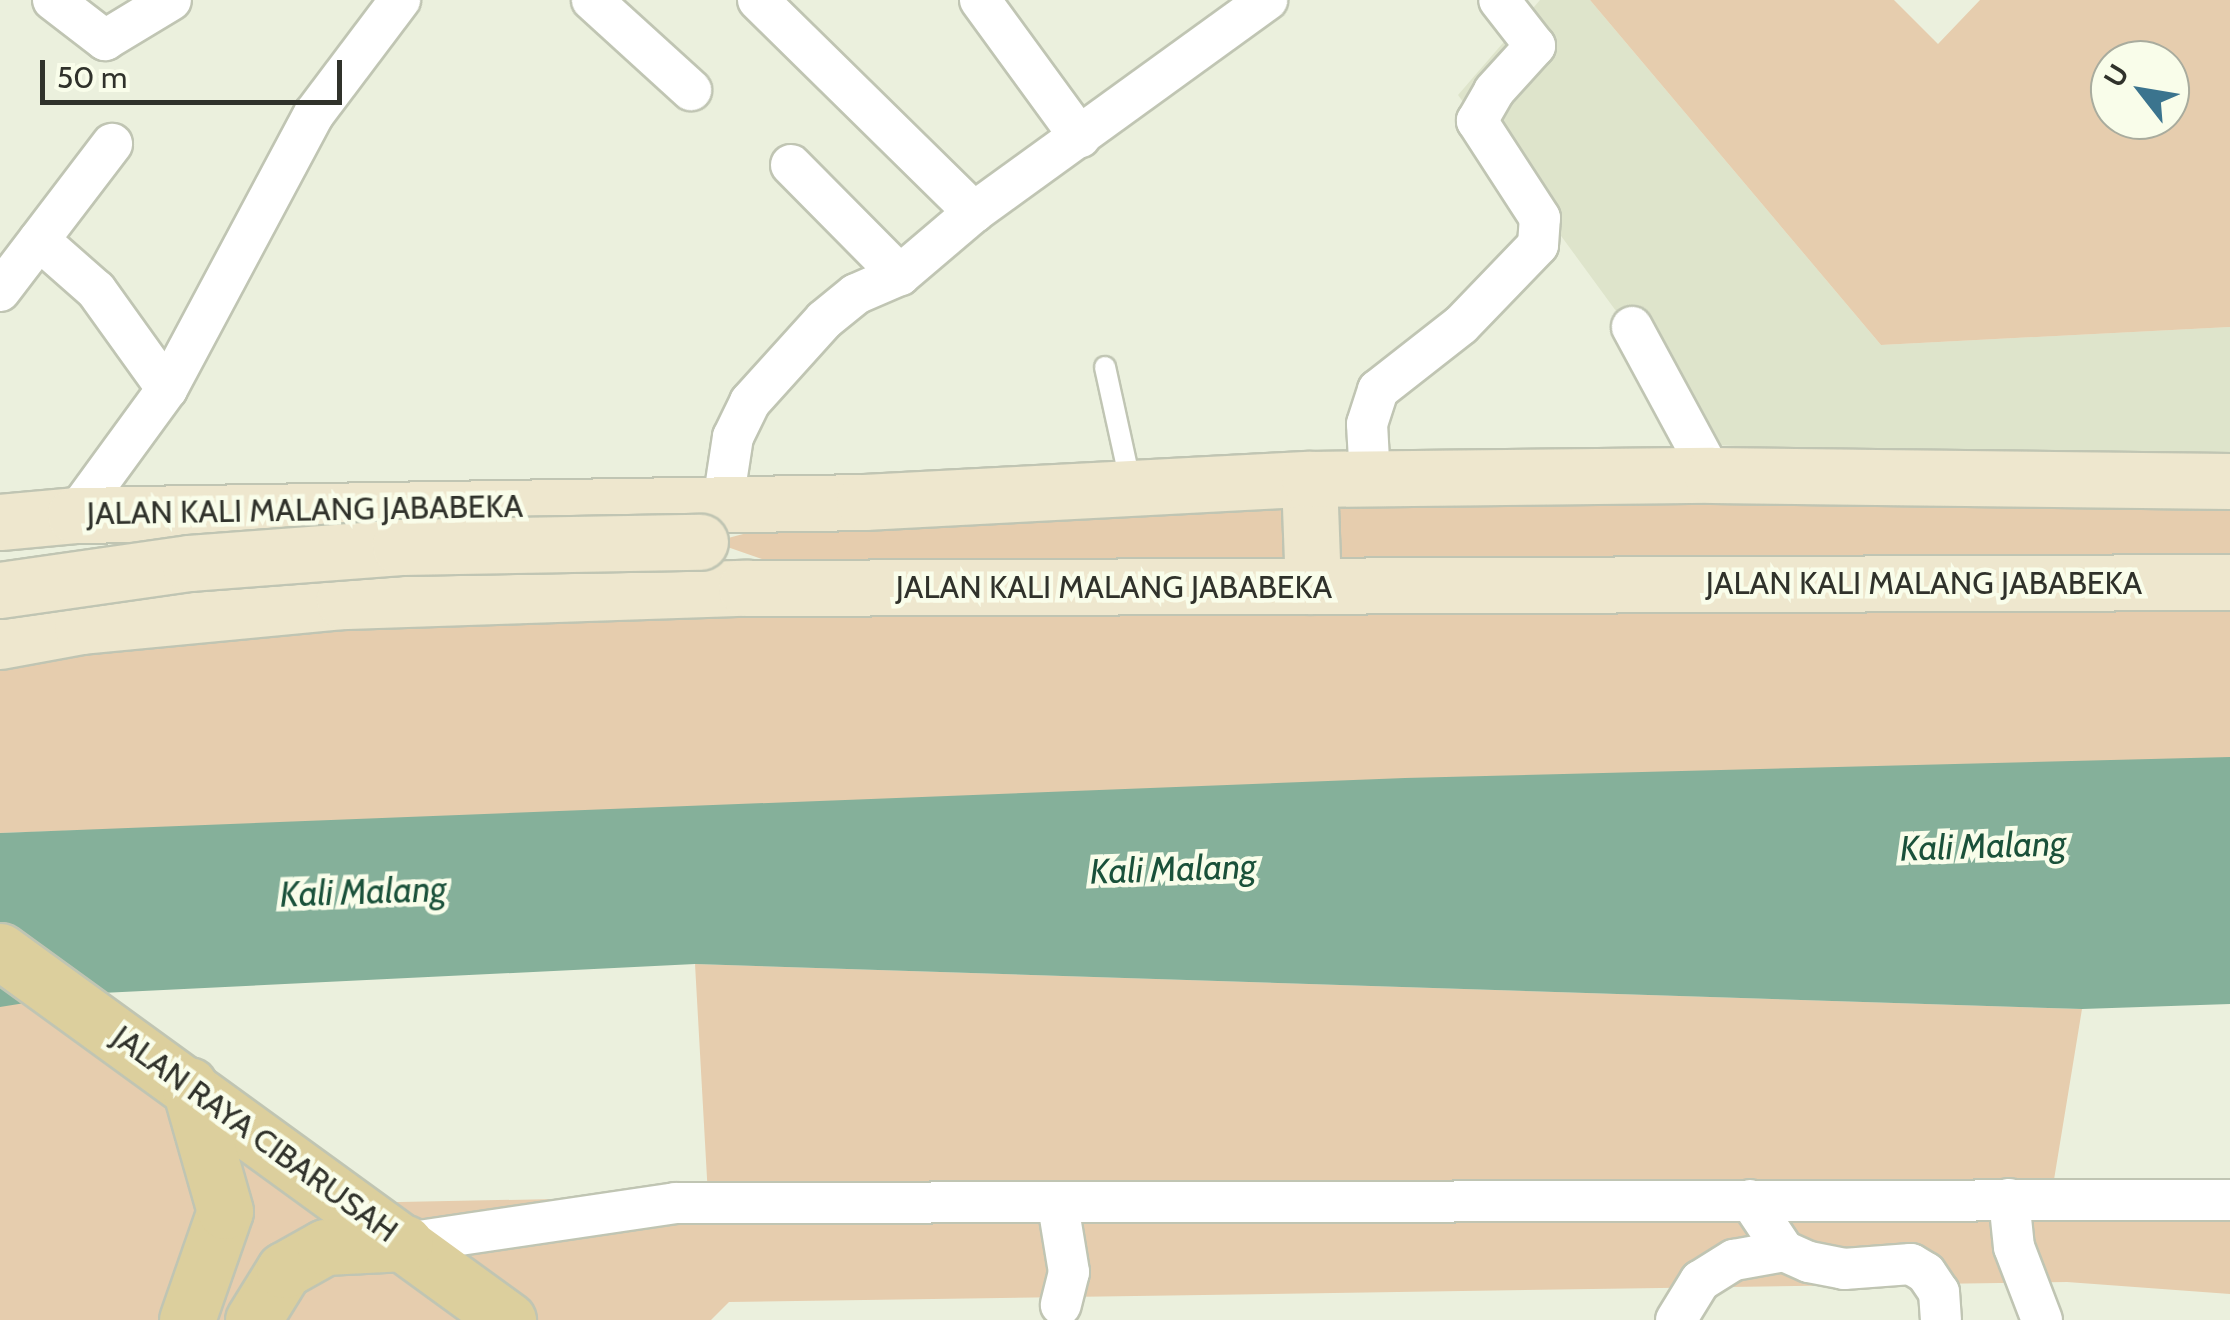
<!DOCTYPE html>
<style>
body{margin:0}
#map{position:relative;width:2230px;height:1320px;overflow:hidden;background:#ebf0dd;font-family:Cabin,sans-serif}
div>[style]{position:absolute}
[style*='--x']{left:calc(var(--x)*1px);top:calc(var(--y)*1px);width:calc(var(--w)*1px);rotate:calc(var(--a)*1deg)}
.built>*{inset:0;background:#dee4cb}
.green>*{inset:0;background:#e6cdae}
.water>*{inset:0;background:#85b09a}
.roads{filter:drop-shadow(2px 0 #c0c5b3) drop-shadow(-2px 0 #c0c5b3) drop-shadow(0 2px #c0c5b3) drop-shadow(0 -2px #c0c5b3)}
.service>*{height:20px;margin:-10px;padding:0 10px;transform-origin:10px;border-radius:10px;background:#fff}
.minor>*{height:40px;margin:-20px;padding:0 20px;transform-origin:20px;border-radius:20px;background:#fff}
.secondary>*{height:55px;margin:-27.5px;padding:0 27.5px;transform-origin:27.5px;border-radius:27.5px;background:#eee7ce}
.primary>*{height:55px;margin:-27.5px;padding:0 27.5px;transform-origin:27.5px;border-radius:27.5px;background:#dccf9d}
.bridges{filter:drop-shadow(2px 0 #c0c5b3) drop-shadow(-2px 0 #c0c5b3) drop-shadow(0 2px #c0c5b3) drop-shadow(0 -2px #c0c5b3)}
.secondary-bridge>*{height:55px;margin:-27.5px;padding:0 27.5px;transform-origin:27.5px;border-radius:27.5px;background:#eee7ce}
span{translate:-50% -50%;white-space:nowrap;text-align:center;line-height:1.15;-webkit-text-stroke:9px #f9fdea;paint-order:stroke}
.street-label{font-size:32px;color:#30322b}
.water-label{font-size:35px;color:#1a513a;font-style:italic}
.north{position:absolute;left:2090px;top:40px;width:100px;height:100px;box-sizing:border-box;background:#f9fdea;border:2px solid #a9ac9e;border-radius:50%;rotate:301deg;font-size:28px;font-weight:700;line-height:40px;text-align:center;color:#30322b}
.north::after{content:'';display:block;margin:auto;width:35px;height:45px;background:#3b748e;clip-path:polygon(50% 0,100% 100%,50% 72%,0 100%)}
.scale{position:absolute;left:40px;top:60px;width:302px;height:45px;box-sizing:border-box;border:5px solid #30322b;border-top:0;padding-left:12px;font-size:30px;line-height:35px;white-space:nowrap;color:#30322b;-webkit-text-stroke:8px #f9fdea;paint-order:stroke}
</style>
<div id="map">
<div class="built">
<div style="clip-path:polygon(1540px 0,1590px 0,1881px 345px,2230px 327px,2230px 468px,1714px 445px,1458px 95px)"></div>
</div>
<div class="green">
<div style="clip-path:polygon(evenodd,1590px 0,1894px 0,1938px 44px,1980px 0,2230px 0,2230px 327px,1881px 345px,1590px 0,2110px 60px,2170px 60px,2170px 120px,2110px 120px,2110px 60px)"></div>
<div style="clip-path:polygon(2230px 481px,2230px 761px,0 833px,0 641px,843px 587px,713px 542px,864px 502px)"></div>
<div style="clip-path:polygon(0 949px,350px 1203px,708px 1196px,695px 964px,2082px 1009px,2051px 1198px,2230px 1201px,2230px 1294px,2067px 1282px,729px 1302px,711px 1320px,0 1320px)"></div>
</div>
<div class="water">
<div style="clip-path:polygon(2230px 757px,2230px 1004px,2082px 1009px,695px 964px,81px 994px,0 1007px,0 833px,1405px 778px)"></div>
</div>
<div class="roads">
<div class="service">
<div style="--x:1105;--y:367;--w:121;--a:77.6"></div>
</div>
<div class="minor">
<div style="--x:53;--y:0;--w:66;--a:37.6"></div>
<div style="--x:105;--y:40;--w:77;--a:-31.2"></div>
<div style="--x:592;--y:0;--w:134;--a:42.3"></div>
<div style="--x:758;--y:0;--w:303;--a:44.5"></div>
<div style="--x:980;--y:0;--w:170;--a:53.9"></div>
<div style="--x:791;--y:165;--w:155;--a:45.3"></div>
<div style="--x:39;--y:240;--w:76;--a:41.3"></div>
<div style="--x:96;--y:290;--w:122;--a:54.4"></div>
<div style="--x:0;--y:291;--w:185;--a:-52.7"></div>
<div style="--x:1632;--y:327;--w:168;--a:61.6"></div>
<div style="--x:1370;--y:479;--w:55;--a:-93.1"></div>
<div style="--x:1367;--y:424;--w:36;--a:-72"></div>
<div style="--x:1378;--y:390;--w:105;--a:-38.1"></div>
<div style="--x:1461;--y:325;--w:111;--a:-46.1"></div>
<div style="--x:1538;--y:245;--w:27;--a:-86"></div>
<div style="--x:1540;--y:218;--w:116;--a:-123"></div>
<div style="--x:1477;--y:121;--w:34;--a:-60"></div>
<div style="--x:1494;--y:91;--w:61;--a:-47.7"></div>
<div style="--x:1535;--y:46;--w:58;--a:-128"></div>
<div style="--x:723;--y:502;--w:66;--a:-81.3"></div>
<div style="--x:733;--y:437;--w:39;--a:-64"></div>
<div style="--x:750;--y:402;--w:110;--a:-47.9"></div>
<div style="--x:824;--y:320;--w:41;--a:-39.1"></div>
<div style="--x:856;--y:294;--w:48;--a:-23.4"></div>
<div style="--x:900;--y:275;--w:97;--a:-40.4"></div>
<div style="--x:974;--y:212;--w:362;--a:-35.9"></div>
<div style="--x:75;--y:515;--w:156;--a:-53.9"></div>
<div style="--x:167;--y:389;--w:312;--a:-61.9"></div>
<div style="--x:314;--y:114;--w:143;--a:-53"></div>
<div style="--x:2009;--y:1199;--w:48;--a:84.1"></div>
<div style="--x:2014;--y:1247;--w:78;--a:69"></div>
<div style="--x:1750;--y:1200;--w:61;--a:56.3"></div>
<div style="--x:1784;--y:1251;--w:27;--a:24"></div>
<div style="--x:1809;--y:1262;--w:36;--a:11"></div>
<div style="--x:1844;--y:1269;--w:67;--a:-4.3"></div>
<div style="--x:1911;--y:1264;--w:17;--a:31"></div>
<div style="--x:1926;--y:1273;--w:23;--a:56"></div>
<div style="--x:1939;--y:1292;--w:28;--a:86"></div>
<div style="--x:1058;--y:1205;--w:68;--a:80.7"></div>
<div style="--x:1069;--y:1272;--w:34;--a:104"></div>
<div style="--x:405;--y:1243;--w:273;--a:-8.4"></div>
<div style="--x:675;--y:1203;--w:1555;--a:-0.11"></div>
<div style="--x:1676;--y:1320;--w:46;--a:-58.4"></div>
<div style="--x:1700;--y:1281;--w:40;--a:-32"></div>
<div style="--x:1734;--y:1260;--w:51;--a:-10.2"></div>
</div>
<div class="secondary">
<div style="--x:1309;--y:479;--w:107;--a:87.9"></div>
<div style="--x:0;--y:522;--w:75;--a:-5.3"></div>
<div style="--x:75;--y:515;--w:789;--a:-0.94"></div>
<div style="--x:864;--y:502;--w:446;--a:-3"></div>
<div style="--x:1309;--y:479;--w:403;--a:-0.6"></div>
<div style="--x:1712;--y:475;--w:518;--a:0.66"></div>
<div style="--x:0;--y:641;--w:83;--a:-10.4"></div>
<div style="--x:82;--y:626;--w:263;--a:-5.5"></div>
<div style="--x:344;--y:601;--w:402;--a:-1.9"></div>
<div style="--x:746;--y:588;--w:1484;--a:-0.23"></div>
</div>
<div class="primary">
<div style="--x:0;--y:951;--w:628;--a:35.99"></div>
<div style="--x:187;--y:1320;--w:115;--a:-70.8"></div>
<div style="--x:225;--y:1211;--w:131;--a:-105.9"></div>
<div style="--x:253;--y:1320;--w:59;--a:-58.2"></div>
<div style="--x:284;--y:1270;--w:47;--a:-29.3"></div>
<div style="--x:325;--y:1247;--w:80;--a:-2.9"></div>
</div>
</div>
<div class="bridges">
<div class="secondary-bridge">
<div style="--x:0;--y:590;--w:191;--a:-8.1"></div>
<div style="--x:189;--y:563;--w:212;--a:-4.3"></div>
<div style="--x:400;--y:547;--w:300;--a:-1"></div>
</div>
</div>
<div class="street-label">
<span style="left:305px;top:510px;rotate:-1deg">JALAN KALI MALANG JABABEKA</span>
<span style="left:1924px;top:583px">JALAN KALI MALANG JABABEKA</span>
<span style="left:1114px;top:587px">JALAN KALI MALANG JABABEKA</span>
<span style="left:255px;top:1134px;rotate:36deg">JALAN RAYA CIBARUSAH</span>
</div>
<div class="water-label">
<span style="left:1983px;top:846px;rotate:-2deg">Kali Malang</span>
<span style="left:1173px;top:869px;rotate:-2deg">Kali Malang</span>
<span style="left:363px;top:892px;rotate:-2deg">Kali Malang</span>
</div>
<div class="north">U</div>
<div class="scale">50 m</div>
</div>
